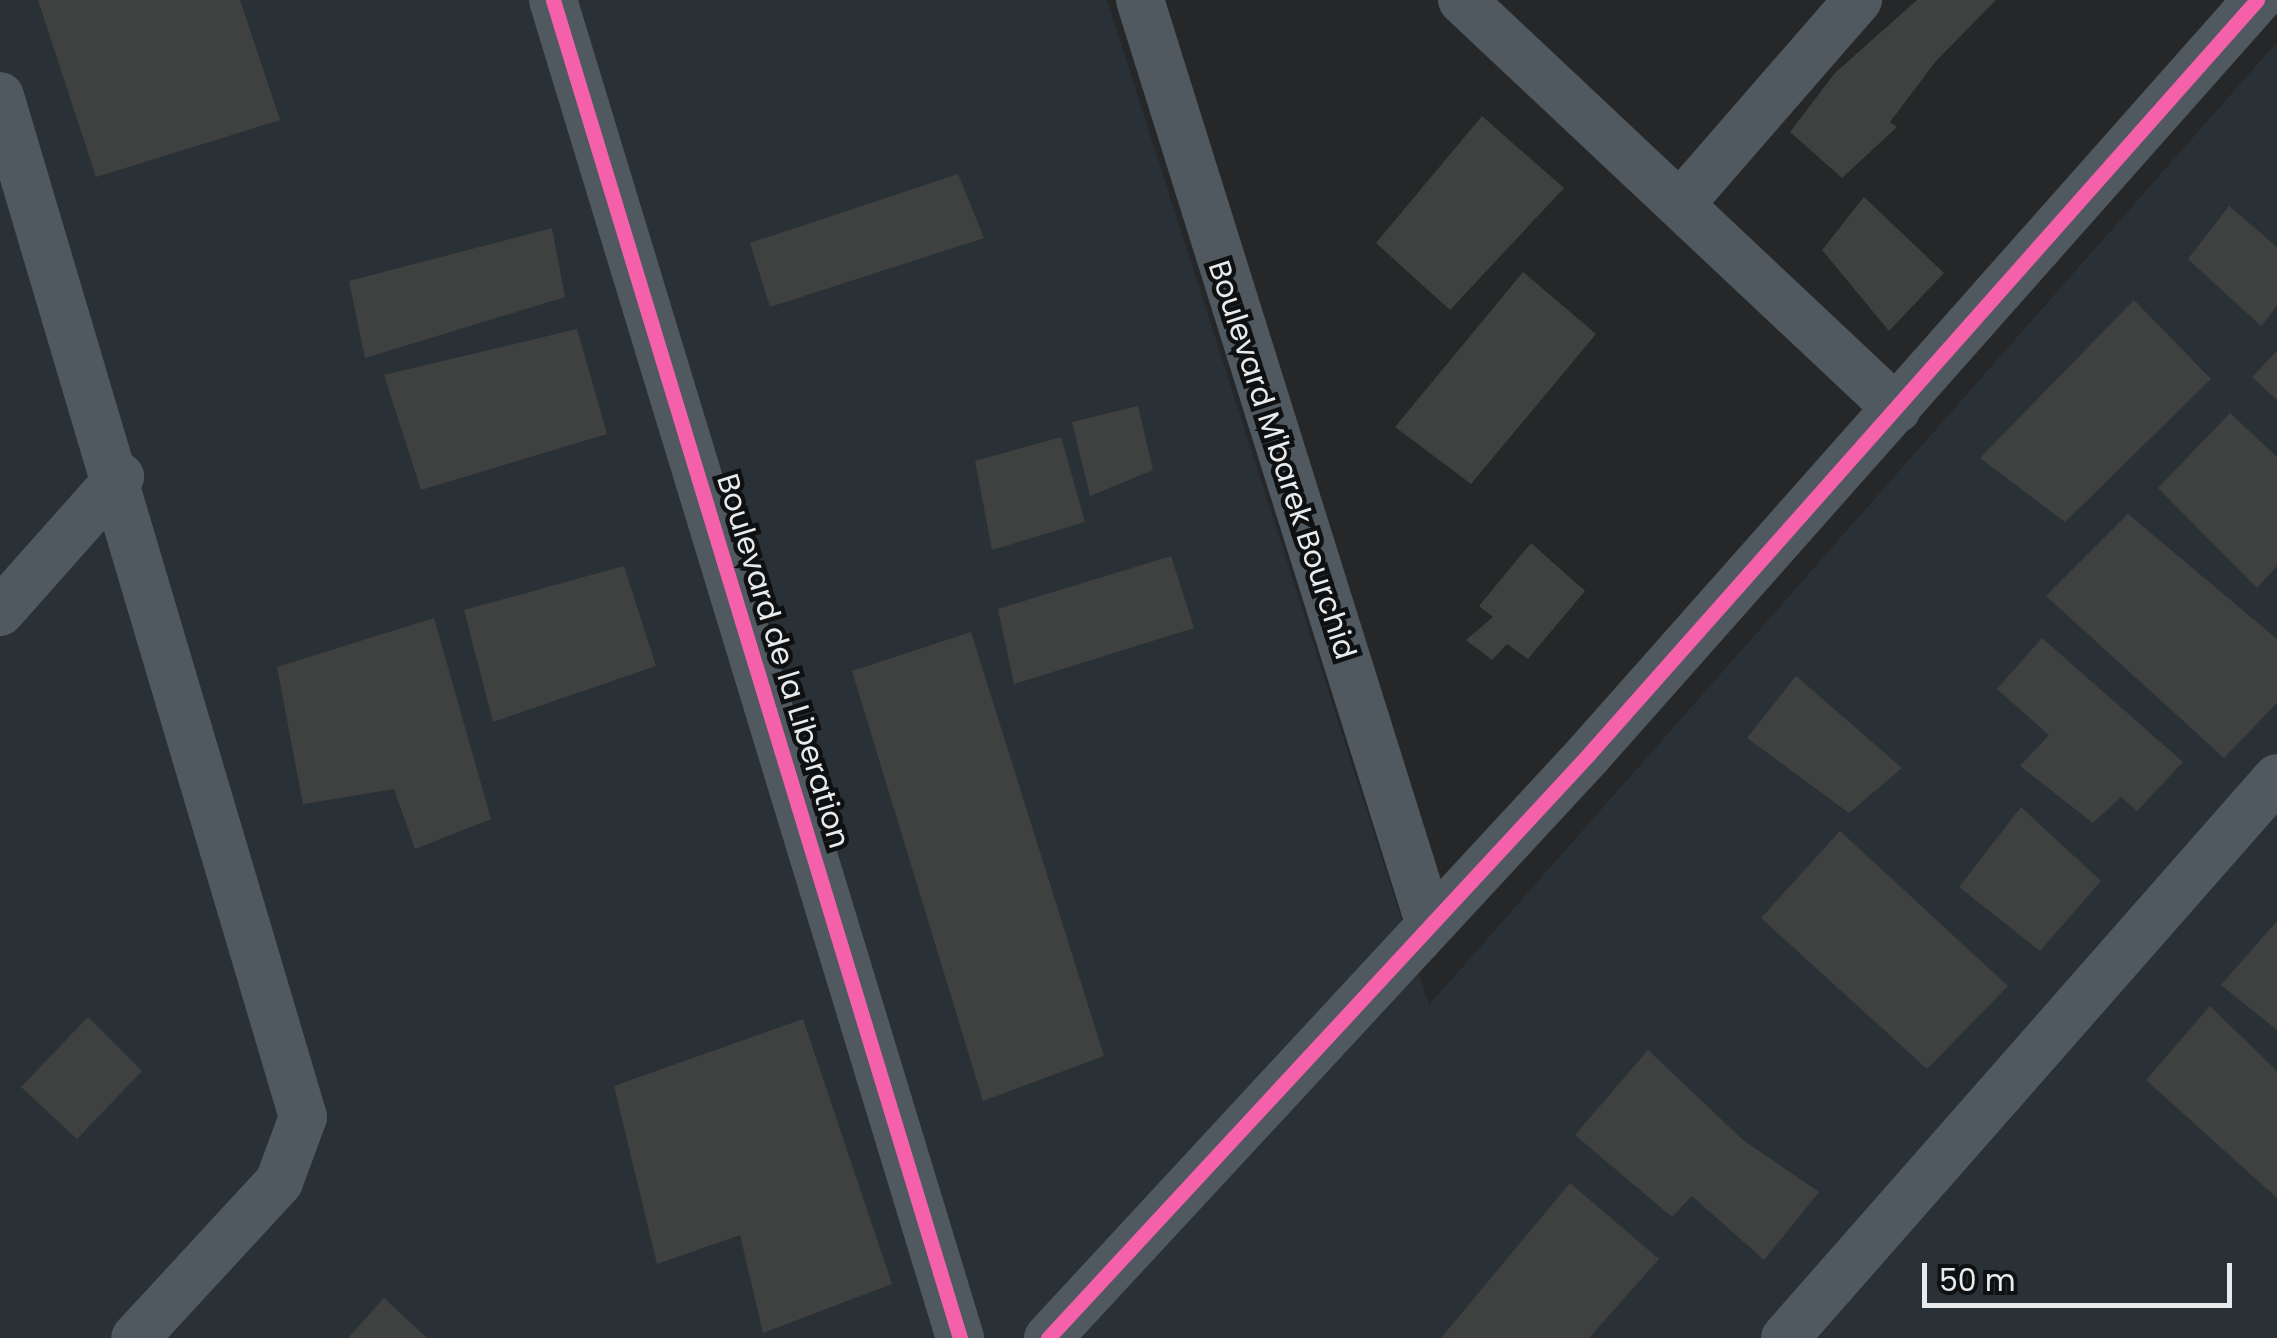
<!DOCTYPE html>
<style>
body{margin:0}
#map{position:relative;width:2277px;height:1338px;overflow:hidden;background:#262728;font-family:Poppins,sans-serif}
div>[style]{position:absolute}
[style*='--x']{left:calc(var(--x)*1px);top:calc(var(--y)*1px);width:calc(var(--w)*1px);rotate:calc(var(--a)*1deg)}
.built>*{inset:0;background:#293136}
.building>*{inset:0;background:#3f4040}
.minor>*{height:48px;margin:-24px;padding:0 24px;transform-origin:24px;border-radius:24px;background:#4f595f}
.cycleway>*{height:15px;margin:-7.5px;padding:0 7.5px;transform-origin:7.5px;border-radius:7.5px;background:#f560ab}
span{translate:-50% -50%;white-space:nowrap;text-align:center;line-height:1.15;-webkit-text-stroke:9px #0f1011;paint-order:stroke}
.street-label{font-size:30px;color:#e8eaeb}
.scale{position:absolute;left:1922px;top:1263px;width:310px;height:45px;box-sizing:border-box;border:5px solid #e8eaeb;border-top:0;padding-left:12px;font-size:30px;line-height:35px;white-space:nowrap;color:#e8eaeb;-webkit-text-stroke:8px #0f1011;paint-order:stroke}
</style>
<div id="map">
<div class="built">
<div style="clip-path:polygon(0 0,1107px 0,1429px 1005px,2277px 42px,2277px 1338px,0 1338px)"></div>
</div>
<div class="building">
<div style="clip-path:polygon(38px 0,240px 0,280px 120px,96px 177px)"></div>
<div style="clip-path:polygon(1917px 0,1996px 0,1936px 61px,1890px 122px,1897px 127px,1842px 178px,1790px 132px,1835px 73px)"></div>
<div style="clip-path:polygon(1482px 116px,1564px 188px,1450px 310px,1376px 243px)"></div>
<div style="clip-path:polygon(958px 174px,984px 238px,770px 307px,750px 243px)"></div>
<div style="clip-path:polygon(1864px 197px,1944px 273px,1889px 331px,1822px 250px)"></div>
<div style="clip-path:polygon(2229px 206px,2277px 247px,2277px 306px,2261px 326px,2188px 259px)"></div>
<div style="clip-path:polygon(552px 228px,565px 297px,365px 358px,349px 281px)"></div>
<div style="clip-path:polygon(1523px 272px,1596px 334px,1471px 484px,1395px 427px)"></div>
<div style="clip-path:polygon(2134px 300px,2211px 379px,2065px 522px,1980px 458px)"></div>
<div style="clip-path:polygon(577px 329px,607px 434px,421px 490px,384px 375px)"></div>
<div style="clip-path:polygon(2277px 351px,2277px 400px,2252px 377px)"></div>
<div style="clip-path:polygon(1138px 406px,1153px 470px,1090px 496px,1072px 422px)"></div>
<div style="clip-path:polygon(2230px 413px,2277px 457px,2277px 566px,2257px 588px,2158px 488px)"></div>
<div style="clip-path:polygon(1061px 437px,1085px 522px,992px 550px,975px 461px)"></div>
<div style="clip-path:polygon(2128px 514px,2277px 639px,2277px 703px,2224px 758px,2046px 596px)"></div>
<div style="clip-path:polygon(1531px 543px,1585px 591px,1528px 659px,1507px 644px,1492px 660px,1466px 640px,1493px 617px,1479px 606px)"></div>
<div style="clip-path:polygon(1171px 556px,1194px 628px,1014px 684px,998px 609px)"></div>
<div style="clip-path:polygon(624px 566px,656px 666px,493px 722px,464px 610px)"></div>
<div style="clip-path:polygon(434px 618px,491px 819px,415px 849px,394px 789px,303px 804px,277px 667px)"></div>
<div style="clip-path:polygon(971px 632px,1104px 1056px,983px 1101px,852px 671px)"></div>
<div style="clip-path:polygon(2042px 638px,2183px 762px,2137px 811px,2121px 797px,2093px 823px,2020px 766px,2049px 735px,1997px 689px)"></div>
<div style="clip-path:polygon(1796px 676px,1902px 768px,1849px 813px,1747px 738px)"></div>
<div style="clip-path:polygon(2021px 807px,2101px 881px,2040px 951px,1959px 887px)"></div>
<div style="clip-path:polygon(1840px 831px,2008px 986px,1927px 1069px,1761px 918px)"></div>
<div style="clip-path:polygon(2277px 921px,2277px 1030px,2221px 985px)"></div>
<div style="clip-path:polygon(2210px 1006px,2277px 1071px,2277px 1198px,2146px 1080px)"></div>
<div style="clip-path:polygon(88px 1017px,142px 1071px,77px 1139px,21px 1087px)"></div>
<div style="clip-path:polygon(803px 1019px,892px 1284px,763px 1333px,740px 1235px,657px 1264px,614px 1086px)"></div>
<div style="clip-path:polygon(1648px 1050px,1743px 1140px,1819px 1192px,1764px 1260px,1692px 1196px,1672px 1217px,1575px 1135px)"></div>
<div style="clip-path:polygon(1570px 1183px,1659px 1259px,1589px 1338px,1441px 1338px)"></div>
<div style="clip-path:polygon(384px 1298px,427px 1338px,348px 1338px)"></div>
</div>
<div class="minor">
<div style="--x:553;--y:0;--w:1399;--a:73.08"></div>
<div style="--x:1140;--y:0;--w:963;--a:72.6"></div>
<div style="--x:1462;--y:0;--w:597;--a:43.24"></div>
<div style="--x:0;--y:96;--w:1065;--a:73.47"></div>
<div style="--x:303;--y:1117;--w:69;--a:110.3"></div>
<div style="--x:279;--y:1182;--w:212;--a:132.7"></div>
<div style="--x:1683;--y:201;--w:267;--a:-49"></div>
<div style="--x:0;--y:612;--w:181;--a:-48.4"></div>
<div style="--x:1048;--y:1338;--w:795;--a:-47.19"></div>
<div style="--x:1588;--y:755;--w:1009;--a:-48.46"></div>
<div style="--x:1785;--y:1338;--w:745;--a:-48.7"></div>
</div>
<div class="cycleway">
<div style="--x:553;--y:0;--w:1399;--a:73.08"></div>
<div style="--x:1048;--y:1338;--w:795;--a:-47.19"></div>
<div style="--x:1588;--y:755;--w:1009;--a:-48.46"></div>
</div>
<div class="street-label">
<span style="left:1282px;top:460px;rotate:72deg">Boulevard M'barek Bourchid</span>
<span style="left:783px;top:661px;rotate:73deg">Boulevard de la Liberation</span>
</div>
<div class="scale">50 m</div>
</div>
